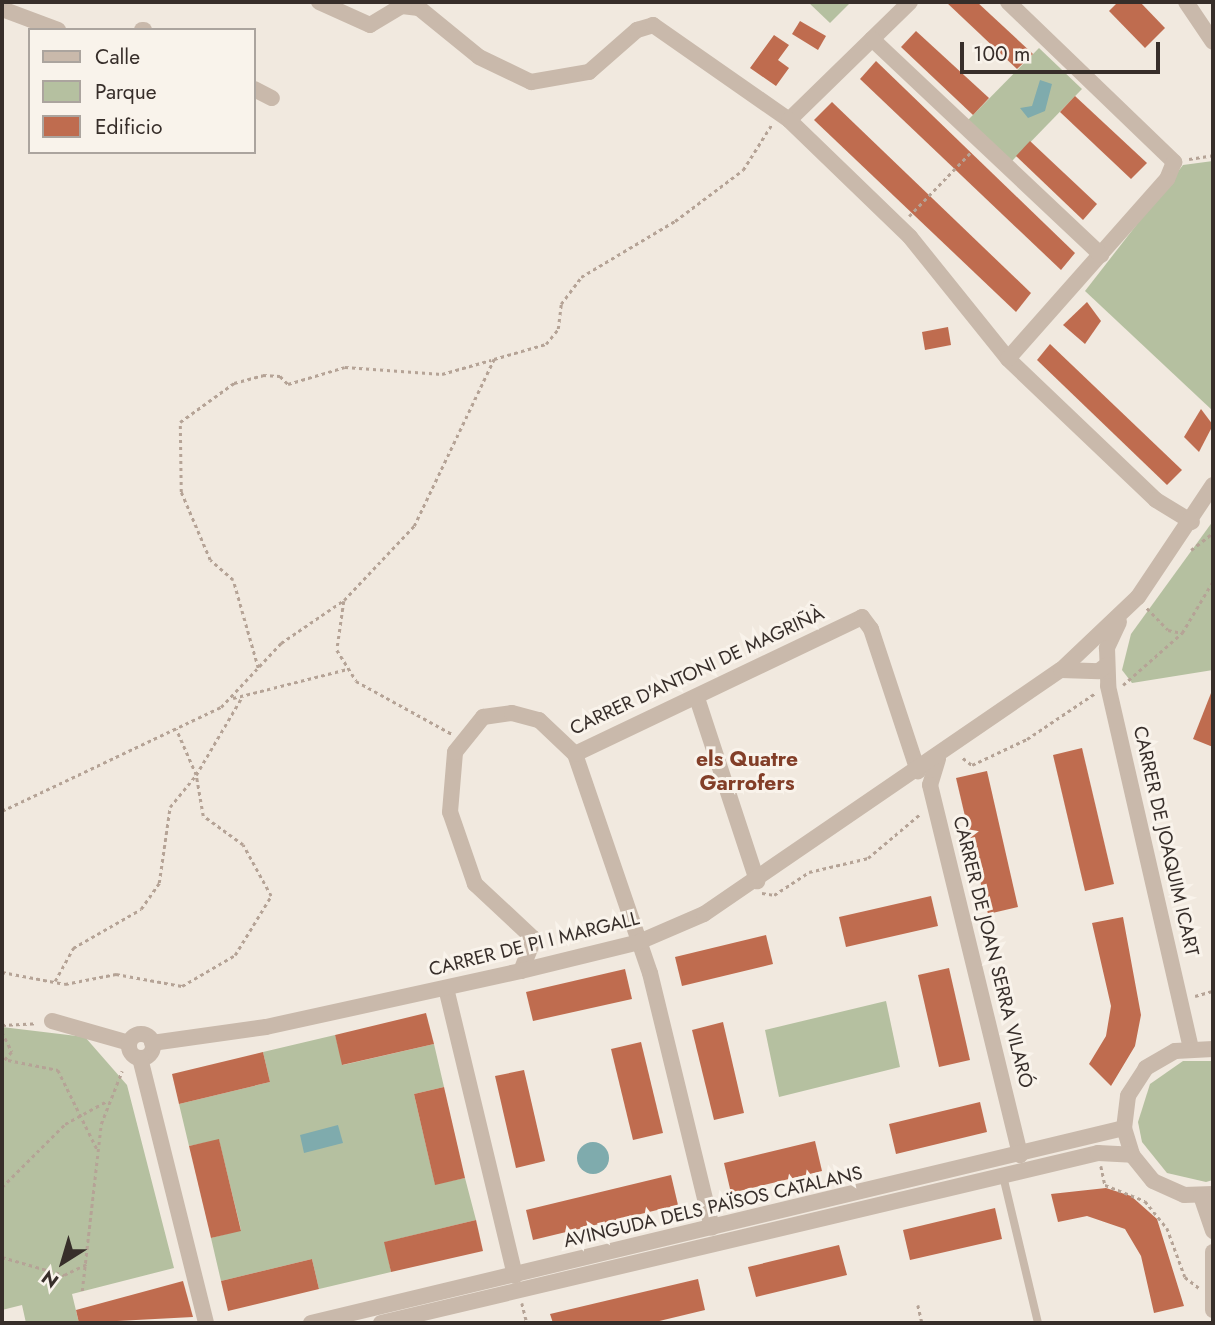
<!DOCTYPE html>
<meta charset="utf-8">
<style>
body{margin:0}
#map{position:relative;width:1215px;height:1325px;overflow:hidden;background:#f1e9df;font-family:Jost,sans-serif}
div>[style]{position:absolute}
[style*='--x']{left:calc(var(--x)*1px);top:calc(var(--y)*1px);width:calc(var(--w)*1px);rotate:calc(var(--a)*1deg)}
.green>*{inset:0;background:#b5c0a0}
.water>*{inset:0;background:#7fabad}
.round{border-radius:50%}
.building>*{inset:0;background:#bf6c4f}
.path>*{height:2.5px;margin-top:-1.25px;transform-origin:0;background:repeating-linear-gradient(90deg,#b5a396 0 3.5px,transparent 0 7px)}
.service>*{height:8px;margin:-4px;padding:0 4px;transform-origin:4px;border-radius:4px;background:#c9b9ab}
.minor>*{height:16px;margin:-8px;padding:0 8px;transform-origin:8px;border-radius:8px;background:#c9b9ab}
.minor>.ring{margin:-8px;padding:0;box-sizing:content-box;background:none;border:16px solid #c9b9ab;border-radius:50%}
span{translate:-50% -50%;white-space:nowrap;text-align:center;line-height:1.15;-webkit-text-stroke:6px #f9f3eb;paint-order:stroke}
.street-label{font-size:19px;color:#372e2a}
.neighbourhood-label{font-size:21px;color:#823e28;font-weight:700}
.frame{position:absolute;inset:0;border:4px solid #372e2a;pointer-events:none}
.legend{position:absolute;left:28px;top:28px;width:228px;height:126px;box-sizing:border-box;background:#f9f3eb;border:2px solid #aba49e;margin:0;padding:9px 12px;list-style:none;font-size:21px;color:#372e2a}
.legend li{display:flex;align-items:center;gap:14px;height:35px}
.legend b{width:35px;border:2px solid #aba49e}
.north{position:absolute;left:28px;top:1227px;width:70px;height:70px;-webkit-text-stroke:5px #f9f3eb;paint-order:stroke;rotate:217deg;font-size:19px;font-weight:700;line-height:28px;text-align:center;color:#372e2a}
.north::after{content:'';display:block;margin:auto;width:24px;height:32px;background:#372e2a;clip-path:polygon(50% 0,100% 100%,50% 72%,0 100%)}
.scale{position:absolute;left:960px;top:42px;width:200px;height:32px;box-sizing:border-box;border:4px solid #372e2a;border-top:0;padding-left:9px;font-size:21px;line-height:24px;white-space:nowrap;color:#372e2a;-webkit-text-stroke:5px #f9f3eb;paint-order:stroke}
</style>
<div id="map">
<div class="green">
<div style="clip-path:polygon(808px 2px,851px 2px,830px 23px)"></div>
<div style="clip-path:polygon(1039px 48px,1082px 89px,1012px 161px,968px 120px)"></div>
<div style="clip-path:polygon(1213px 161px,1213px 411px,1085px 291px,1183px 165px)"></div>
<div style="clip-path:polygon(1213px 521px,1213px 670px,1132px 683px,1122px 670px,1131px 634px)"></div>
<div style="clip-path:polygon(886px 1001px,900px 1067px,779px 1097px,765px 1030px)"></div>
<div style="clip-path:polygon(2px 1027px,85px 1037px,127px 1085px,174px 1268px,72px 1294px,79px 1323px,26px 1323px,22px 1305px,2px 1310px)"></div>
<div style="clip-path:polygon(335px 1035px,343px 1065px,434px 1044px,444px 1087px,414px 1094px,435px 1184px,465px 1178px,476px 1220px,385px 1242px,391px 1272px,319px 1289px,312px 1259px,221px 1281px,211px 1238px,241px 1230px,219px 1140px,189px 1146px,179px 1104px,270px 1082px,263px 1052px)"></div>
<div style="clip-path:polygon(1183px 1061px,1213px 1061px,1213px 1180px,1206px 1182px,1167px 1173px,1142px 1142px,1138px 1122px,1150px 1084px)"></div>
</div>
<div class="water">
<div style="clip-path:polygon(1040px 80px,1052px 84px,1045px 111px,1028px 118px,1020px 108px,1032px 106px)"></div>
<div style="clip-path:polygon(338px 1125px,343px 1143px,304px 1153px,300px 1135px)"></div>
<div class="round" style="left:577px;top:1142px;width:32px;height:32px"></div>
</div>
<div class="building">
<div style="clip-path:polygon(946px 2px,977px 2px,1033px 54px,1017px 69px)"></div>
<div style="clip-path:polygon(1118px 2px,1140px 2px,1165px 28px,1145px 48px,1109px 11px)"></div>
<div style="clip-path:polygon(800px 21px,826px 36px,818px 50px,792px 34px)"></div>
<div style="clip-path:polygon(916px 31px,989px 98px,973px 115px,901px 47px)"></div>
<div style="clip-path:polygon(774px 35px,789px 45px,778px 60px,789px 68px,776px 86px,750px 68px)"></div>
<div style="clip-path:polygon(876px 61px,1075px 253px,1061px 270px,860px 79px)"></div>
<div style="clip-path:polygon(1075px 96px,1147px 163px,1131px 179px,1060px 112px)"></div>
<div style="clip-path:polygon(832px 102px,1031px 293px,1016px 312px,814px 120px)"></div>
<div style="clip-path:polygon(1030px 141px,1097px 204px,1083px 220px,1016px 156px)"></div>
<div style="clip-path:polygon(1087px 302px,1101px 321px,1085px 344px,1063px 325px)"></div>
<div style="clip-path:polygon(948px 327px,951px 345px,925px 350px,922px 332px)"></div>
<div style="clip-path:polygon(1050px 344px,1182px 470px,1167px 485px,1037px 360px)"></div>
<div style="clip-path:polygon(1201px 409px,1213px 425px,1199px 452px,1184px 437px)"></div>
<div style="clip-path:polygon(1213px 688px,1213px 747px,1193px 739px)"></div>
<div style="clip-path:polygon(1082px 748px,1114px 884px,1085px 891px,1053px 755px)"></div>
<div style="clip-path:polygon(987px 771px,1018px 907px,988px 914px,956px 778px)"></div>
<div style="clip-path:polygon(931px 896px,938px 926px,846px 947px,839px 917px)"></div>
<div style="clip-path:polygon(1123px 917px,1141px 1015px,1135px 1046px,1111px 1086px,1089px 1064px,1106px 1036px,1111px 1006px,1092px 923px)"></div>
<div style="clip-path:polygon(766px 935px,773px 964px,682px 986px,675px 957px)"></div>
<div style="clip-path:polygon(949px 968px,970px 1060px,939px 1067px,918px 975px)"></div>
<div style="clip-path:polygon(625px 969px,632px 999px,533px 1021px,526px 992px)"></div>
<div style="clip-path:polygon(426px 1013px,434px 1044px,342px 1065px,335px 1035px)"></div>
<div style="clip-path:polygon(723px 1022px,744px 1113px,714px 1120px,692px 1030px)"></div>
<div style="clip-path:polygon(641px 1042px,663px 1133px,633px 1140px,611px 1049px)"></div>
<div style="clip-path:polygon(263px 1052px,270px 1082px,179px 1104px,172px 1074px)"></div>
<div style="clip-path:polygon(524px 1070px,545px 1161px,516px 1168px,495px 1076px)"></div>
<div style="clip-path:polygon(444px 1087px,465px 1178px,435px 1185px,414px 1094px)"></div>
<div style="clip-path:polygon(980px 1102px,987px 1132px,896px 1154px,889px 1124px)"></div>
<div style="clip-path:polygon(219px 1139px,241px 1231px,211px 1238px,189px 1146px)"></div>
<div style="clip-path:polygon(815px 1141px,822px 1171px,731px 1193px,724px 1163px)"></div>
<div style="clip-path:polygon(671px 1175px,678px 1205px,533px 1240px,526px 1210px)"></div>
<div style="clip-path:polygon(1106px 1188px,1131px 1196px,1157px 1219px,1184px 1306px,1154px 1313px,1141px 1256px,1125px 1229px,1087px 1216px,1058px 1222px,1051px 1194px)"></div>
<div style="clip-path:polygon(995px 1208px,1002px 1239px,910px 1260px,903px 1230px)"></div>
<div style="clip-path:polygon(476px 1220px,483px 1251px,391px 1272px,384px 1242px)"></div>
<div style="clip-path:polygon(839px 1245px,847px 1275px,756px 1297px,748px 1267px)"></div>
<div style="clip-path:polygon(312px 1259px,319px 1289px,228px 1311px,221px 1281px)"></div>
<div style="clip-path:polygon(698px 1279px,705px 1310px,651px 1323px,553px 1323px,550px 1314px)"></div>
<div style="clip-path:polygon(183px 1281px,193px 1317px,79px 1323px,76px 1310px)"></div>
</div>
<div class="path">
<div style="--x:1189;--y:159;--w:24;--a:-9"></div>
<div style="--x:909;--y:216;--w:88;--a:-45.9"></div>
<div style="--x:1191;--y:550;--w:28;--a:-38"></div>
<div style="--x:344;--y:601;--w:49;--a:98.1"></div>
<div style="--x:337;--y:650;--w:36;--a:58"></div>
<div style="--x:356;--y:681;--w:110;--a:28.9"></div>
<div style="--x:1147;--y:608;--w:30;--a:46"></div>
<div style="--x:1168;--y:630;--w:14;--a:12"></div>
<div style="--x:258;--y:668;--w:91;--a:-105.9"></div>
<div style="--x:233;--y:580;--w:30;--a:-139"></div>
<div style="--x:210;--y:560;--w:74;--a:-113.1"></div>
<div style="--x:181;--y:492;--w:70;--a:-90.8"></div>
<div style="--x:180;--y:422;--w:67;--a:-35.8"></div>
<div style="--x:234;--y:383;--w:30;--a:-15"></div>
<div style="--x:263;--y:375;--w:17;--a:3"></div>
<div style="--x:280;--y:376;--w:11;--a:45"></div>
<div style="--x:288;--y:384;--w:59;--a:-16.6"></div>
<div style="--x:345;--y:367;--w:97;--a:4.1"></div>
<div style="--x:442;--y:374;--w:51;--a:-15.9"></div>
<div style="--x:1123;--y:685;--w:79;--a:-41.4"></div>
<div style="--x:1182;--y:633;--w:61;--a:-59.2"></div>
<div style="--x:233;--y:698;--w:119;--a:-14.2"></div>
<div style="--x:963;--y:758;--w:11;--a:38"></div>
<div style="--x:972;--y:765;--w:61;--a:-25.3"></div>
<div style="--x:1027;--y:739;--w:81;--a:-33.9"></div>
<div style="--x:2;--y:811;--w:242;--a:-25.4"></div>
<div style="--x:221;--y:707;--w:88;--a:-46.8"></div>
<div style="--x:281;--y:643;--w:76;--a:-34.3"></div>
<div style="--x:344;--y:600;--w:102;--a:-46.6"></div>
<div style="--x:414;--y:526;--w:185;--a:-64.4"></div>
<div style="--x:494;--y:359;--w:54;--a:-16.1"></div>
<div style="--x:546;--y:344;--w:19;--a:-51"></div>
<div style="--x:558;--y:329;--w:25;--a:-83"></div>
<div style="--x:561;--y:304;--w:34;--a:-53"></div>
<div style="--x:581;--y:277;--w:109;--a:-30.8"></div>
<div style="--x:675;--y:221;--w:85;--a:-36.9"></div>
<div style="--x:743;--y:170;--w:54;--a:-57.8"></div>
<div style="--x:762;--y:893;--w:12;--a:9"></div>
<div style="--x:774;--y:895;--w:42;--a:-33.3"></div>
<div style="--x:809;--y:872;--w:61;--a:-13.3"></div>
<div style="--x:868;--y:858;--w:68;--a:-40.2"></div>
<div style="--x:2;--y:972;--w:64;--a:10.8"></div>
<div style="--x:65;--y:984;--w:52;--a:-11.1"></div>
<div style="--x:116;--y:974;--w:67;--a:10.3"></div>
<div style="--x:182;--y:986;--w:61;--a:-30.3"></div>
<div style="--x:235;--y:955;--w:69;--a:-58.6"></div>
<div style="--x:271;--y:896;--w:58;--a:-118.8"></div>
<div style="--x:243;--y:845;--w:49;--a:-144.1"></div>
<div style="--x:203;--y:816;--w:42;--a:-99.7"></div>
<div style="--x:196;--y:775;--w:91;--a:-59.5"></div>
<div style="--x:55;--y:981;--w:38;--a:-61"></div>
<div style="--x:73;--y:948;--w:78;--a:-29.8"></div>
<div style="--x:141;--y:909;--w:32;--a:-55"></div>
<div style="--x:159;--y:883;--w:77;--a:-81.8"></div>
<div style="--x:170;--y:807;--w:41;--a:-50.9"></div>
<div style="--x:196;--y:775;--w:50;--a:-113.5"></div>
<div style="--x:1195;--y:996;--w:19;--a:-16"></div>
<div style="--x:2;--y:1025;--w:35;--a:-3"></div>
<div style="--x:2;--y:1032;--w:22;--a:63"></div>
<div style="--x:12;--y:1052;--w:15;--a:132"></div>
<div style="--x:8;--y:1060;--w:51;--a:11.3"></div>
<div style="--x:58;--y:1070;--w:88;--a:63.7"></div>
<div style="--x:1101;--y:1166;--w:19;--a:78"></div>
<div style="--x:1105;--y:1185;--w:43;--a:21.8"></div>
<div style="--x:1145;--y:1201;--w:35;--a:51"></div>
<div style="--x:1167;--y:1228;--w:52;--a:69.8"></div>
<div style="--x:1185;--y:1277;--w:18;--a:38"></div>
<div style="--x:2;--y:1187;--w:89;--a:-45"></div>
<div style="--x:65;--y:1124;--w:48;--a:-28.7"></div>
<div style="--x:2;--y:1257;--w:65;--a:16.2"></div>
<div style="--x:64;--y:1275;--w:25;--a:-26"></div>
<div style="--x:82;--y:1291;--w:168;--a:-83.5"></div>
<div style="--x:101;--y:1124;--w:57;--a:-68.4"></div>
<div style="--x:522;--y:1303;--w:21;--a:76"></div>
<div style="--x:918;--y:1305;--w:18;--a:77"></div>
</div>
<div class="service">
<div style="--x:1003;--y:1176;--w:151;--a:76.6"></div>
</div>
<div class="minor">
<div style="--x:319;--y:2;--w:56;--a:24.3"></div>
<div style="--x:370;--y:25;--w:37;--a:-31"></div>
<div style="--x:402;--y:6;--w:17;--a:7"></div>
<div style="--x:419;--y:8;--w:77;--a:39.2"></div>
<div style="--x:479;--y:57;--w:58;--a:25.7"></div>
<div style="--x:531;--y:82;--w:59;--a:-9.8"></div>
<div style="--x:589;--y:72;--w:64;--a:-41.2"></div>
<div style="--x:637;--y:30;--w:17;--a:-17"></div>
<div style="--x:653;--y:25;--w:166;--a:34.9"></div>
<div style="--x:910;--y:2;--w:169;--a:135.7"></div>
<div style="--x:789;--y:120;--w:168;--a:44"></div>
<div style="--x:910;--y:237;--w:156;--a:51.2"></div>
<div style="--x:1008;--y:359;--w:204;--a:43.6"></div>
<div style="--x:1156;--y:500;--w:42;--a:31.4"></div>
<div style="--x:1008;--y:2;--w:231;--a:43.9"></div>
<div style="--x:1174;--y:162;--w:18;--a:112"></div>
<div style="--x:1167;--y:179;--w:240;--a:131.5"></div>
<div style="--x:1186;--y:2;--w:48;--a:56"></div>
<div style="--x:2;--y:9;--w:60;--a:20.6"></div>
<div style="--x:142;--y:30;--w:2;--a:0"></div>
<div style="--x:872;--y:39;--w:315;--a:43.3"></div>
<div style="--x:254;--y:89;--w:20;--a:27"></div>
<div style="--x:1119;--y:622;--w:29;--a:115"></div>
<div style="--x:1107;--y:648;--w:38;--a:88"></div>
<div style="--x:1108;--y:686;--w:370;--a:77.1"></div>
<div style="--x:1061;--y:670;--w:38;--a:2"></div>
<div style="--x:1099;--y:671;--w:10;--a:-37"></div>
<div style="--x:697;--y:698;--w:193;--a:71.8"></div>
<div style="--x:575;--y:754;--w:231;--a:71.1"></div>
<div style="--x:650;--y:973;--w:262;--a:76.3"></div>
<div style="--x:938;--y:759;--w:27;--a:107"></div>
<div style="--x:930;--y:785;--w:381;--a:76.3"></div>
<div style="--x:521;--y:971;--w:35;--a:-68"></div>
<div style="--x:534;--y:939;--w:81;--a:-137"></div>
<div style="--x:475;--y:884;--w:76;--a:-109.1"></div>
<div style="--x:450;--y:812;--w:60;--a:-85.2"></div>
<div style="--x:455;--y:752;--w:45;--a:-51.3"></div>
<div style="--x:483;--y:717;--w:29;--a:-8"></div>
<div style="--x:512;--y:713;--w:28;--a:15"></div>
<div style="--x:539;--y:720;--w:50;--a:43.4"></div>
<div style="--x:575;--y:754;--w:318;--a:-25.5"></div>
<div style="--x:862;--y:617;--w:15;--a:53"></div>
<div style="--x:871;--y:629;--w:150;--a:71.7"></div>
<div style="--x:446;--y:988;--w:296;--a:76.5"></div>
<div style="--x:52;--y:1021;--w:80;--a:15.9"></div>
<div class="ring" style="left:129px;top:1034px;width:8px;height:8px"></div>
<div style="--x:152;--y:1043;--w:115;--a:-8"></div>
<div style="--x:266;--y:1027;--w:261;--a:-12.4"></div>
<div style="--x:521;--y:971;--w:122;--a:-13.8"></div>
<div style="--x:639;--y:942;--w:71;--a:-23.3"></div>
<div style="--x:704;--y:914;--w:432;--a:-34.4"></div>
<div style="--x:1061;--y:670;--w:106;--a:-43.5"></div>
<div style="--x:1138;--y:597;--w:135;--a:-56.2"></div>
<div style="--x:1213;--y:1049;--w:38;--a:177"></div>
<div style="--x:1175;--y:1051;--w:34;--a:150"></div>
<div style="--x:1146;--y:1068;--w:33;--a:123"></div>
<div style="--x:1128;--y:1096;--w:32;--a:97"></div>
<div style="--x:1124;--y:1128;--w:28;--a:73"></div>
<div style="--x:1132;--y:1155;--w:33;--a:51"></div>
<div style="--x:1153;--y:1181;--w:34;--a:24"></div>
<div style="--x:1184;--y:1195;--w:29;--a:-2"></div>
<div style="--x:140;--y:1058;--w:273;--a:76"></div>
<div style="--x:1201;--y:1196;--w:37;--a:71"></div>
<div style="--x:1213;--y:1252;--w:58;--a:90"></div>
<div style="--x:311;--y:1323;--w:836;--a:-13.49"></div>
<div style="--x:381;--y:1323;--w:737;--a:-13.34"></div>
<div style="--x:1098;--y:1153;--w:34;--a:3"></div>
</div>
<div class="street-label">
<span style="left:697px;top:671px;rotate:-25deg">CARRER D'ANTONI DE MAGRIÑÀ</span>
<span style="left:1166px;top:841px;rotate:77deg">CARRER DE JOAQUIM ICART</span>
<span style="left:534px;top:944px;rotate:-14deg">CARRER DE PI I MARGALL</span>
<span style="left:993px;top:952px;rotate:76deg">CARRER DE JOAN SERRA VILARÓ</span>
<span style="left:713px;top:1207px;rotate:-13deg">AVINGUDA DELS PAÏSOS CATALANS</span>
</div>
<div class="neighbourhood-label">
<span style="left:747px;top:771px">els Quatre<br>Garrofers</span>
</div>
<div class="frame"></div>
<ul class="legend">
<li><b style="height:9px;background:#c9b9ab"></b>Calle</li>
<li><b style="height:19px;background:#b5c0a0"></b>Parque</li>
<li><b style="height:19px;background:#bf6c4f"></b>Edificio</li>
</ul>
<div class="north">N</div>
<div class="scale">100 m</div>
</div>
